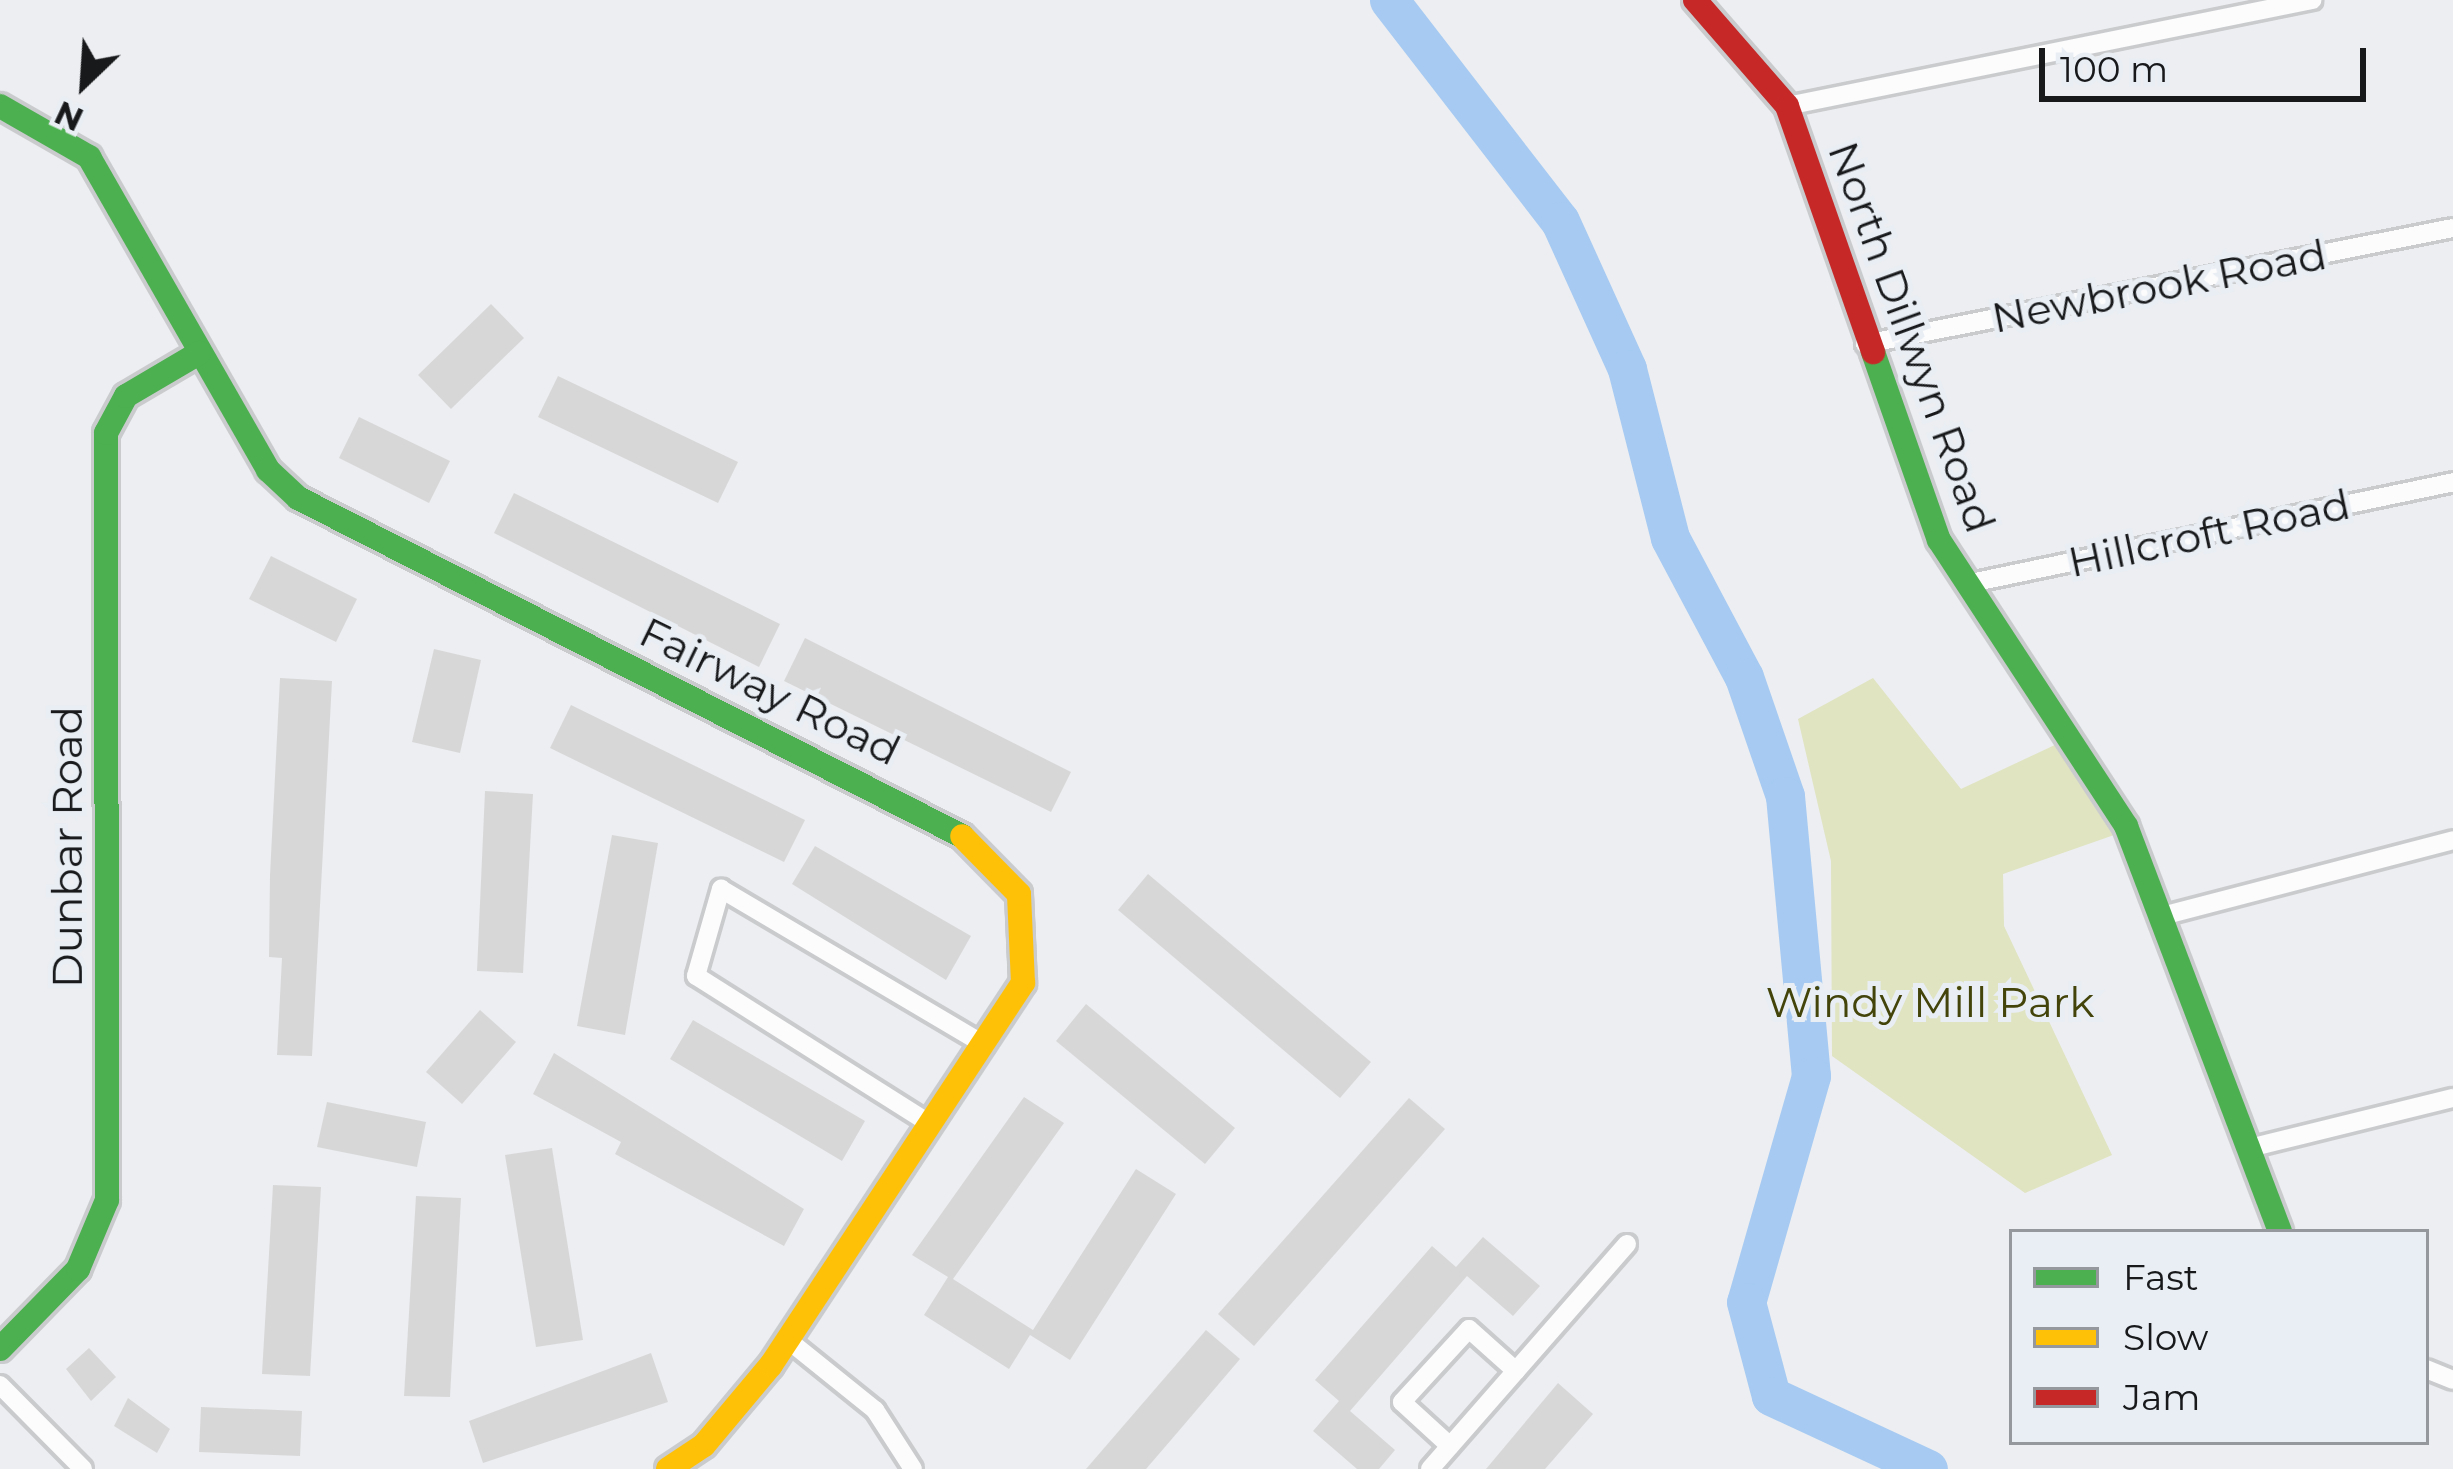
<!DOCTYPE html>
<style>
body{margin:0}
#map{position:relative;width:2453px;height:1469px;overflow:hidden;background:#eceef1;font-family:Montserrat,sans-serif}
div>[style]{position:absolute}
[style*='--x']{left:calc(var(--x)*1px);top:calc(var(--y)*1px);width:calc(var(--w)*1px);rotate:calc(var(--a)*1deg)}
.green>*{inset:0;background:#e0e4c0}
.river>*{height:39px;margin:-19.5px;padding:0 19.5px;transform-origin:19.5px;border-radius:19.5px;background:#a6caf2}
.building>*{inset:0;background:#d8d7d8}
.roads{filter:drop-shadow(3px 0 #c9cbcd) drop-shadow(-3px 0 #c9cbcd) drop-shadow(0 3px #c9cbcd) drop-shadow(0 -3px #c9cbcd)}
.street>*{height:18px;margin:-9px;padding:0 9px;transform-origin:9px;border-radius:9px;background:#fcfcfd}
.fast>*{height:24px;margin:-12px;padding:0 12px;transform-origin:12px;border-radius:12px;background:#4caf50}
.slow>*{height:24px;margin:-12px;padding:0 12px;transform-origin:12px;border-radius:12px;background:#ffc107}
.jam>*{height:24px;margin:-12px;padding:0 12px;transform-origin:12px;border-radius:12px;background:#c62828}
span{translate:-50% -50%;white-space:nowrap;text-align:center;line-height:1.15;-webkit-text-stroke:10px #e9eef4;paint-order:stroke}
.street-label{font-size:42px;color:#17191b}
.park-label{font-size:42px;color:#43440a}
.legend{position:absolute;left:2009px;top:1229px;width:420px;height:216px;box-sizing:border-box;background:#e9eef4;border:3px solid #95999d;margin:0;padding:15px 21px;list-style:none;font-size:36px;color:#17191b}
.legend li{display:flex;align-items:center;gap:24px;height:60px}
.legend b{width:60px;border:3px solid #95999d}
.north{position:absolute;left:24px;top:24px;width:120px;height:120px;-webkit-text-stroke:9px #e9eef4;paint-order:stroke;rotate:205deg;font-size:33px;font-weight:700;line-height:48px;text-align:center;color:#17191b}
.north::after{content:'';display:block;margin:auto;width:42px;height:54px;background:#17191b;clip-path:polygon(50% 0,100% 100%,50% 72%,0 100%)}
.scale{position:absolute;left:2039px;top:48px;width:327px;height:54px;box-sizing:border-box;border:6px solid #17191b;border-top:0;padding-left:15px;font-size:36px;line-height:42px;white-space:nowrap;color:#17191b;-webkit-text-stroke:9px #e9eef4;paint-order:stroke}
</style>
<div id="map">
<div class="green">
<div style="clip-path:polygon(1873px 678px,1961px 789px,2059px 743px,2114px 835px,2003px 874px,2004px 926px,2112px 1155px,2025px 1193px,1832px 1056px,1831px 861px,1798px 719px)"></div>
</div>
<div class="river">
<div style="--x:1389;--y:0;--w:279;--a:52.3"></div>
<div style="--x:1560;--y:221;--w:162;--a:65.6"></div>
<div style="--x:1627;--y:369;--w:174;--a:75.7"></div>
<div style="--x:1670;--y:538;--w:157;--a:62"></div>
<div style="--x:1744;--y:677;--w:126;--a:71"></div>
<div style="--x:1785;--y:796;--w:281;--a:84.7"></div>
<div style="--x:1811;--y:1076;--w:235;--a:106"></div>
<div style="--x:1746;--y:1302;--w:97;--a:75.1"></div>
<div style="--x:1771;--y:1396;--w:173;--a:24.9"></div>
</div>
<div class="building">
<div style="clip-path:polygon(491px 304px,524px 338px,451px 409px,418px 375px)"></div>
<div style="clip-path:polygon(558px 376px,738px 462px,718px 503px,538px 417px)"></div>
<div style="clip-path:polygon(359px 417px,450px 461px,429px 503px,339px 458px)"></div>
<div style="clip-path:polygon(514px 493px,780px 624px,759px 667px,494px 533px)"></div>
<div style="clip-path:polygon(271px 556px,357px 599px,336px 642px,249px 599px)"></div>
<div style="clip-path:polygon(805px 638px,1071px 772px,1051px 812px,784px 681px)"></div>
<div style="clip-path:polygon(434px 649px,481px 660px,460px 753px,412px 742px)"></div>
<div style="clip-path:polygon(280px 678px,332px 681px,312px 1056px,277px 1055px,282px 958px,269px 957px,270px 875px)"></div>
<div style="clip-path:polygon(571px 705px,805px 820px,784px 862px,550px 748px)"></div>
<div style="clip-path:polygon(485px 791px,533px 794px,523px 973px,477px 971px)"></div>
<div style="clip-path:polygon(612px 835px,658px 843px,625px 1035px,577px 1026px)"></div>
<div style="clip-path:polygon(815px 846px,971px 936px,946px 980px,792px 884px)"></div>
<div style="clip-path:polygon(1148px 874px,1371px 1062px,1340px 1098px,1118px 910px)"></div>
<div style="clip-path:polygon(1086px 1004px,1235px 1128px,1205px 1164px,1056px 1041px)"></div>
<div style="clip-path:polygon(480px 1010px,516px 1042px,462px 1104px,426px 1072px)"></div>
<div style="clip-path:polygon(693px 1020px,865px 1121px,842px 1161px,670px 1059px)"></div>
<div style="clip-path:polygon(554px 1053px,804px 1209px,784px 1246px,615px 1154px,621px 1142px,533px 1094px)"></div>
<div style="clip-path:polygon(1024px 1097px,1064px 1123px,953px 1279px,1033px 1330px,1136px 1169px,1176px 1194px,1070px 1360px,1030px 1335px,1009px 1369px,924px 1315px,948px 1277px,912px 1255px)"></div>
<div style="clip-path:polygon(1409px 1098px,1445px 1129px,1254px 1346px,1218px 1314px)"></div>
<div style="clip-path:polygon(327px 1102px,426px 1122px,417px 1167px,317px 1147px)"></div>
<div style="clip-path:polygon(552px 1148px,583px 1340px,536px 1347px,505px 1155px)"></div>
<div style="clip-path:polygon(273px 1185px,321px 1187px,310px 1376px,262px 1374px)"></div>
<div style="clip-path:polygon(416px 1196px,461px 1198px,450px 1397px,404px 1396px)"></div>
<div style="clip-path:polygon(1483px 1237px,1540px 1286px,1513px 1316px,1467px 1276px,1350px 1411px,1395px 1450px,1379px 1469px,1357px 1469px,1313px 1431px,1339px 1401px,1315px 1380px,1432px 1246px,1456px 1267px)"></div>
<div style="clip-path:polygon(1206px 1330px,1240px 1359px,1177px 1433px,1146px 1469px,1086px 1469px)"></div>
<div style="clip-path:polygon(89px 1348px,116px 1377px,91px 1401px,66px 1369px)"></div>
<div style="clip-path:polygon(651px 1353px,668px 1402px,483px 1463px,469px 1421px)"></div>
<div style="clip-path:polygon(1558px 1383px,1593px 1414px,1545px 1469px,1486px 1469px)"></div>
<div style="clip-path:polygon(128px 1398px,170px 1429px,157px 1453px,114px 1426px)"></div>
<div style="clip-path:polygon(201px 1407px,302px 1411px,300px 1456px,199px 1452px)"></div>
</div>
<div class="roads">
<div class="street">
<div style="--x:1787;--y:106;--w:536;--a:-11.41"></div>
<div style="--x:1865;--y:344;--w:599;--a:-11.16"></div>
<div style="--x:1966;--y:584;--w:498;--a:-11.8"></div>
<div style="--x:2166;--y:915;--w:297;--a:-14.6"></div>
<div style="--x:932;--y:1125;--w:279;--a:-147.7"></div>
<div style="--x:696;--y:976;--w:91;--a:-74"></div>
<div style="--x:721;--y:889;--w:307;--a:30.6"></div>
<div style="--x:2249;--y:1148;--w:210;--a:-13.8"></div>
<div style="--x:788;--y:1340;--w:112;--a:38.8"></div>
<div style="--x:875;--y:1410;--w:70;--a:57.2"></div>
<div style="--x:2426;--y:1369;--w:29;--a:22"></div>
<div style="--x:0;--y:1385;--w:118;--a:45.3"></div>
<div style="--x:1450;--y:1446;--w:65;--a:-137.5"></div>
<div style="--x:1402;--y:1402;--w:99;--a:-47.5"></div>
<div style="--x:1469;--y:1329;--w:63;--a:41.8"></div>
<div style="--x:1430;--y:1469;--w:299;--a:-48.8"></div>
</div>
<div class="fast">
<div style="--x:0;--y:106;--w:103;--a:29.8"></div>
<div style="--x:89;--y:157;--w:361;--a:60.2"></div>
<div style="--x:268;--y:470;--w:41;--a:43"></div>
<div style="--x:298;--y:498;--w:745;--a:26.98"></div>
<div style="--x:1873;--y:352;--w:199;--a:70.7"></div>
<div style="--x:1939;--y:540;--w:342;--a:56.8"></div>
<div style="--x:2126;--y:826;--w:434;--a:69.2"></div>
<div style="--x:0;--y:1349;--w:112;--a:-45.7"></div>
<div style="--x:78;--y:1269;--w:75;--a:-67.2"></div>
<div style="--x:107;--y:1200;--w:767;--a:-90.07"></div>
<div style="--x:106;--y:433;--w:42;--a:-61.6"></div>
<div style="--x:126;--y:396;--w:85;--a:-30.5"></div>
</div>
<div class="slow">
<div style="--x:668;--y:1469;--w:43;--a:-33.7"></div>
<div style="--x:704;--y:1445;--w:104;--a:-50.1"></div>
<div style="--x:771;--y:1365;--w:458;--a:-56.6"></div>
<div style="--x:1023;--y:983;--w:89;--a:-92.6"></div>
<div style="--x:1019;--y:894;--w:81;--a:-134.5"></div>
</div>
<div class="jam">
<div style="--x:1695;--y:0;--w:140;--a:49"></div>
<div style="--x:1787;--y:106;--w:261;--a:70.7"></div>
</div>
</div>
<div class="street-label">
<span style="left:2159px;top:286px;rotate:-11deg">Newbrook Road</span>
<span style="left:1912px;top:337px;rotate:70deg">North Dillwyn Road</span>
<span style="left:2209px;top:533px;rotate:-12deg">Hillcroft Road</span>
<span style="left:770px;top:691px;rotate:26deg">Fairway Road</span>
<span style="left:67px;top:847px;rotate:-90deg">Dunbar Road</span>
</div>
<div class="park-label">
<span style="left:1930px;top:1002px">Windy Mill Park</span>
</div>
<ul class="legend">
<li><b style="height:15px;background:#4caf50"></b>Fast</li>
<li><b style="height:15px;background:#ffc107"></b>Slow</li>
<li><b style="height:15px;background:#c62828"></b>Jam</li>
</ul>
<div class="north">N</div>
<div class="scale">100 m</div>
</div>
